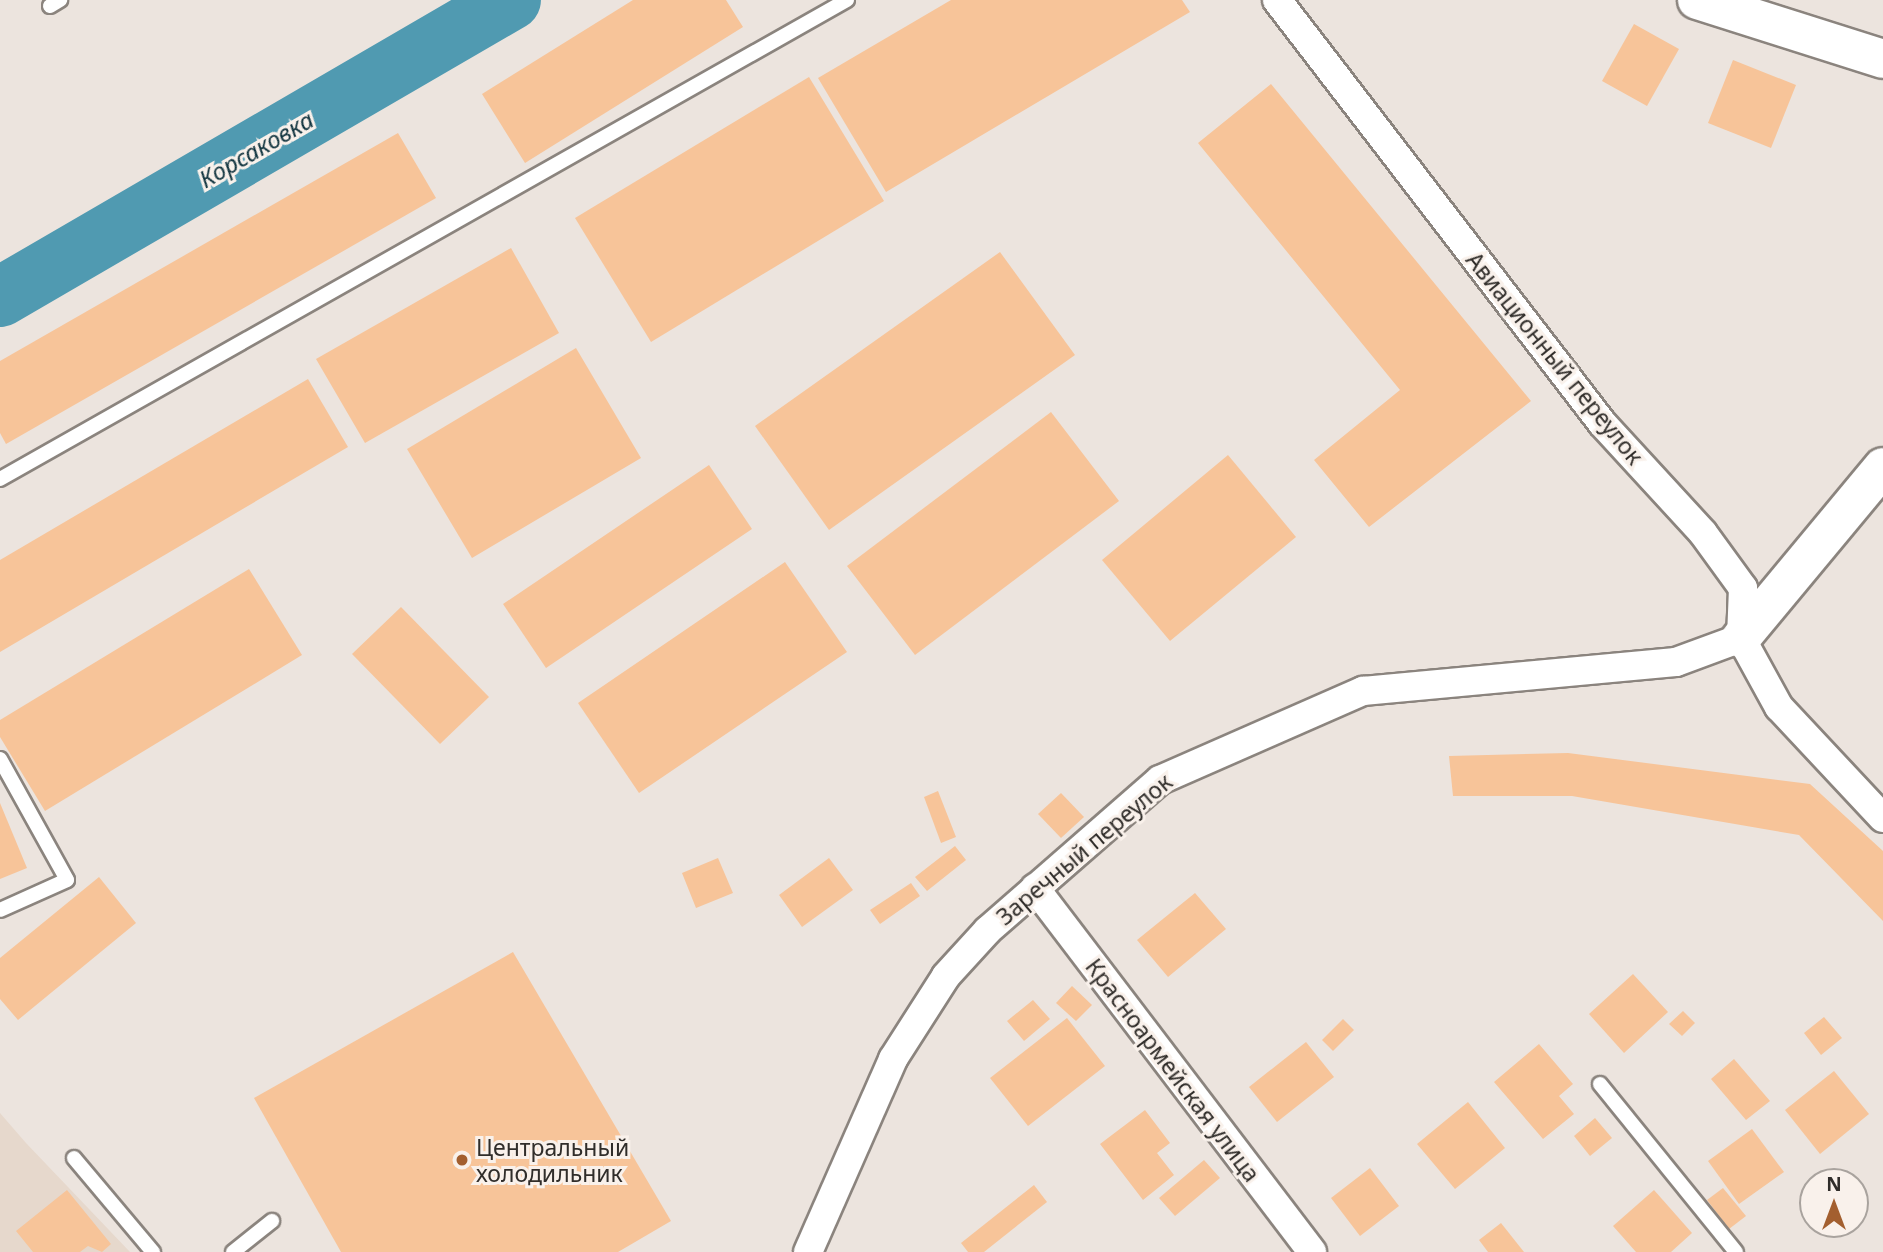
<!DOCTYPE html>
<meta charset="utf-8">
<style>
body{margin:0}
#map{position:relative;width:1883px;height:1252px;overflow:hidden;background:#ece4de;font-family:"Noto Sans",sans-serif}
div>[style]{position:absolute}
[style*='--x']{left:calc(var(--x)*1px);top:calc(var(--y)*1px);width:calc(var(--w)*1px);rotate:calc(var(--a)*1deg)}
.built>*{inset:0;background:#e6d8cc}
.river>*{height:60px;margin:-30px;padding:0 30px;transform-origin:30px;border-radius:30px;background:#509ab1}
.building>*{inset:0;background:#f7c499}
.roads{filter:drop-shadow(2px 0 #8b847e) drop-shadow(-2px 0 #8b847e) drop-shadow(0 2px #8b847e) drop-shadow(0 -2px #8b847e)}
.lane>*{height:14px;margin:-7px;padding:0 7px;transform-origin:7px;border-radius:7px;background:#fff}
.street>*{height:28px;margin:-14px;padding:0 14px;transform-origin:14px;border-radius:14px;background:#fff}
.secondary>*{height:38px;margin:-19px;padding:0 19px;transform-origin:19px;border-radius:19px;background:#fff}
.dots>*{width:19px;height:19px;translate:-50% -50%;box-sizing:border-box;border:4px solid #f9f1eb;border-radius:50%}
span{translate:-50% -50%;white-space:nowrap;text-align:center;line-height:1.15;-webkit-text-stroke:6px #f9f1eb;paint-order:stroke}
.street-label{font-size:23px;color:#302d2a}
.poi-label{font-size:23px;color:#302d2a}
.left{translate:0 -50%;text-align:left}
.water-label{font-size:24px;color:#11343f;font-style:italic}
.north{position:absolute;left:1799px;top:1168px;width:70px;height:70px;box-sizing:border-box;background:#f9f1eb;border:2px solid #a9a39e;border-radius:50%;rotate:0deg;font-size:19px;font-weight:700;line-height:28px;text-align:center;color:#302d2a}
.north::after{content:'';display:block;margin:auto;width:24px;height:32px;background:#a35f2f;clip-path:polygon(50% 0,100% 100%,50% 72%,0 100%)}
</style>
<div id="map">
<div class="built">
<div style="clip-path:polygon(0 1113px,26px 1143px,130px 1252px,0 1252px)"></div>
</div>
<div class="river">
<div style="--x:0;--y:297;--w:591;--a:-30.17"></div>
</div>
<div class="building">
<div style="clip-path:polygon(633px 0,726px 0,743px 27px,525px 163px,482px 94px)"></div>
<div style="clip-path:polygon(951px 0,1182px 0,1190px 12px,886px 192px,818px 78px)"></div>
<div style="clip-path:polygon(1634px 24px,1679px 49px,1647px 106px,1602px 81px)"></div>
<div style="clip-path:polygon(1733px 60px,1796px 85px,1771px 148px,1708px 123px)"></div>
<div style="clip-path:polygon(809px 77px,884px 201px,651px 342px,575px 218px)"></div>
<div style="clip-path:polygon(1271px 84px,1531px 401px,1369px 527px,1314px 460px,1400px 390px,1198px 143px)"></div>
<div style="clip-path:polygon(398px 133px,436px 198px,6px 444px,0 433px,0 361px)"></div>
<div style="clip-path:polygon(511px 248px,559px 333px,365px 443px,316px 359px)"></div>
<div style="clip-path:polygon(1000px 252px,1075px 355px,829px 530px,755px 426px)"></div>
<div style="clip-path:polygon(576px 348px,641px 458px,472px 558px,407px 449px)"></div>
<div style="clip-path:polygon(308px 379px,348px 447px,0 652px,0 560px)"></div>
<div style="clip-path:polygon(1051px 412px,1119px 501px,915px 655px,847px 566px)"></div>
<div style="clip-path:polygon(1228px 455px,1296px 537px,1170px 641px,1102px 560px)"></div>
<div style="clip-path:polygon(709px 465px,752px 529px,546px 668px,503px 604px)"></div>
<div style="clip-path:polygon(785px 562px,847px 652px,639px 793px,578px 703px)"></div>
<div style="clip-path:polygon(249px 569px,302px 655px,45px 811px,0 737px,0 720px)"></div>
<div style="clip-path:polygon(401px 607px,489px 697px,440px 744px,352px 654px)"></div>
<div style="clip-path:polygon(1568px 753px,1810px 784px,1883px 851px,1883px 921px,1799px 835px,1572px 796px,1453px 796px,1449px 756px)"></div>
<div style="clip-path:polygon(938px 791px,956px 837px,941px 843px,924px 797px)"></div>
<div style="clip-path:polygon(1061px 793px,1084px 817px,1061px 838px,1038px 814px)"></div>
<div style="clip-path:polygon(0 803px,27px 868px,0 879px)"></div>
<div style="clip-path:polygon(955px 846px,966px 860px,927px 891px,915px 877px)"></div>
<div style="clip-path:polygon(718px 858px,733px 893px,696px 908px,682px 873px)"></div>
<div style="clip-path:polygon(829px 858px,853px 890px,802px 927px,779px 895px)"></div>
<div style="clip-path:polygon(99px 877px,136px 923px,18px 1020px,0 999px,0 958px)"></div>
<div style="clip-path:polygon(911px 883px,920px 896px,880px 924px,870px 910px)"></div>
<div style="clip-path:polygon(1195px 893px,1226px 929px,1168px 977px,1137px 940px)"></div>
<div style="clip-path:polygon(513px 952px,671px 1221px,618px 1252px,341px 1252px,254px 1098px)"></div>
<div style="clip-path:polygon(1633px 974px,1668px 1012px,1624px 1053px,1589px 1014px)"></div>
<div style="clip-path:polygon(1072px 986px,1092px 1005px,1076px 1021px,1056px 1003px)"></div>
<div style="clip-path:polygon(1033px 1000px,1050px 1019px,1024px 1041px,1007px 1021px)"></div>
<div style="clip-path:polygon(1683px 1011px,1695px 1023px,1682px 1036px,1669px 1024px)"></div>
<div style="clip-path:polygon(1824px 1017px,1842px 1038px,1821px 1055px,1804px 1033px)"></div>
<div style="clip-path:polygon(1067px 1018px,1105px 1066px,1028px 1126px,990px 1078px)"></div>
<div style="clip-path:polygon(1343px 1019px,1354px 1030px,1333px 1051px,1322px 1040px)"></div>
<div style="clip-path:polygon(1306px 1042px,1334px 1077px,1277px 1122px,1249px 1087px)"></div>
<div style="clip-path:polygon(1539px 1044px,1573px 1084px,1559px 1096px,1574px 1114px,1543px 1139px,1494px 1082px)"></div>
<div style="clip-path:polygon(1734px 1059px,1770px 1101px,1746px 1120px,1711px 1079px)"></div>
<div style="clip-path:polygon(1834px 1071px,1869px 1114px,1820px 1154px,1785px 1110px)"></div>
<div style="clip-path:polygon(1468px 1102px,1505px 1148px,1455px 1189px,1417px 1144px)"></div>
<div style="clip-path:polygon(1145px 1110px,1170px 1143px,1157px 1153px,1174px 1175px,1143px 1200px,1100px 1144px)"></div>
<div style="clip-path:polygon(1595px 1118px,1612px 1138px,1590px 1156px,1574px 1136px)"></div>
<div style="clip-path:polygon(1752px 1129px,1784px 1172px,1739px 1204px,1708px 1161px)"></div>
<div style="clip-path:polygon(1204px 1160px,1220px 1178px,1175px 1216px,1159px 1198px)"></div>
<div style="clip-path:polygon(1370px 1168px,1399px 1206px,1360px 1236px,1331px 1198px)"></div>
<div style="clip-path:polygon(1034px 1185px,1047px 1202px,984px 1252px,968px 1252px,961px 1243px)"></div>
<div style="clip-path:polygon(1723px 1188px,1746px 1216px,1729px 1229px,1707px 1200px)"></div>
<div style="clip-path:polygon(67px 1190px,111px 1244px,102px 1252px,88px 1246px,80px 1252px,33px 1252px,16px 1231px)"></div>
<div style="clip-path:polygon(1654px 1190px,1692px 1233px,1671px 1252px,1636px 1252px,1613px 1226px)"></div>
<div style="clip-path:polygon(1501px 1223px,1524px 1252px,1488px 1252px,1479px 1240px)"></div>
</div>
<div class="roads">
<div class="lane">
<div style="--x:50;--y:6;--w:12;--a:-31"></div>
<div style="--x:0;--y:479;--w:973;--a:-29.49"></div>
<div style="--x:0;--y:759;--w:138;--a:61"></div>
<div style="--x:67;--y:880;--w:73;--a:155.9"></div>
<div style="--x:1600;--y:1084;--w:216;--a:51"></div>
<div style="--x:74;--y:1158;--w:123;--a:50"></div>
<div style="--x:233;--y:1252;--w:50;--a:-38.5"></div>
</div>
<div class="street">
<div style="--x:1277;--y:0;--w:533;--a:52.46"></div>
<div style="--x:1602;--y:423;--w:149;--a:47.4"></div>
<div style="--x:1703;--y:533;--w:68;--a:54"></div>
<div style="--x:1743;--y:588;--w:50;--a:92.3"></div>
<div style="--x:1741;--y:638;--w:79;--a:61.2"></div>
<div style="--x:1779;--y:707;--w:152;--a:46.9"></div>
<div style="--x:1035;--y:888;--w:457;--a:52.7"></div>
<div style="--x:808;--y:1252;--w:211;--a:-66.2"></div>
<div style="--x:893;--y:1059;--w:98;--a:-57.4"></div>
<div style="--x:946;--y:976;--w:62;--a:-47.6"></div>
<div style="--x:988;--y:930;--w:228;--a:-41.1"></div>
<div style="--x:1160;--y:780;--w:222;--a:-23.7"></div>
<div style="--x:1363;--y:691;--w:314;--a:-5.3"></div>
<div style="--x:1676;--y:662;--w:69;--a:-20.3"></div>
</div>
<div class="secondary">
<div style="--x:1697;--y:0;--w:195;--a:17.6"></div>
<div style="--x:1741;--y:638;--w:222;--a:-50.3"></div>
</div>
</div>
<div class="dots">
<div style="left:462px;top:1160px;background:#a35f2f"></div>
</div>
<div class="street-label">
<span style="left:1555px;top:358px;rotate:51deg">Авиационный переулок</span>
<span style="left:1084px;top:849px;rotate:-40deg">Заречный переулок</span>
<span style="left:1173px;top:1070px;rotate:53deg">Красноармейская улица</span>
</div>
<div class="poi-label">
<span class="left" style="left:476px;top:1160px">Центральный<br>холодильник</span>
</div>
<div class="water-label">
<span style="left:256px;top:149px;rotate:-30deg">Корсаковка</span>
</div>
<div class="north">N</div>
</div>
